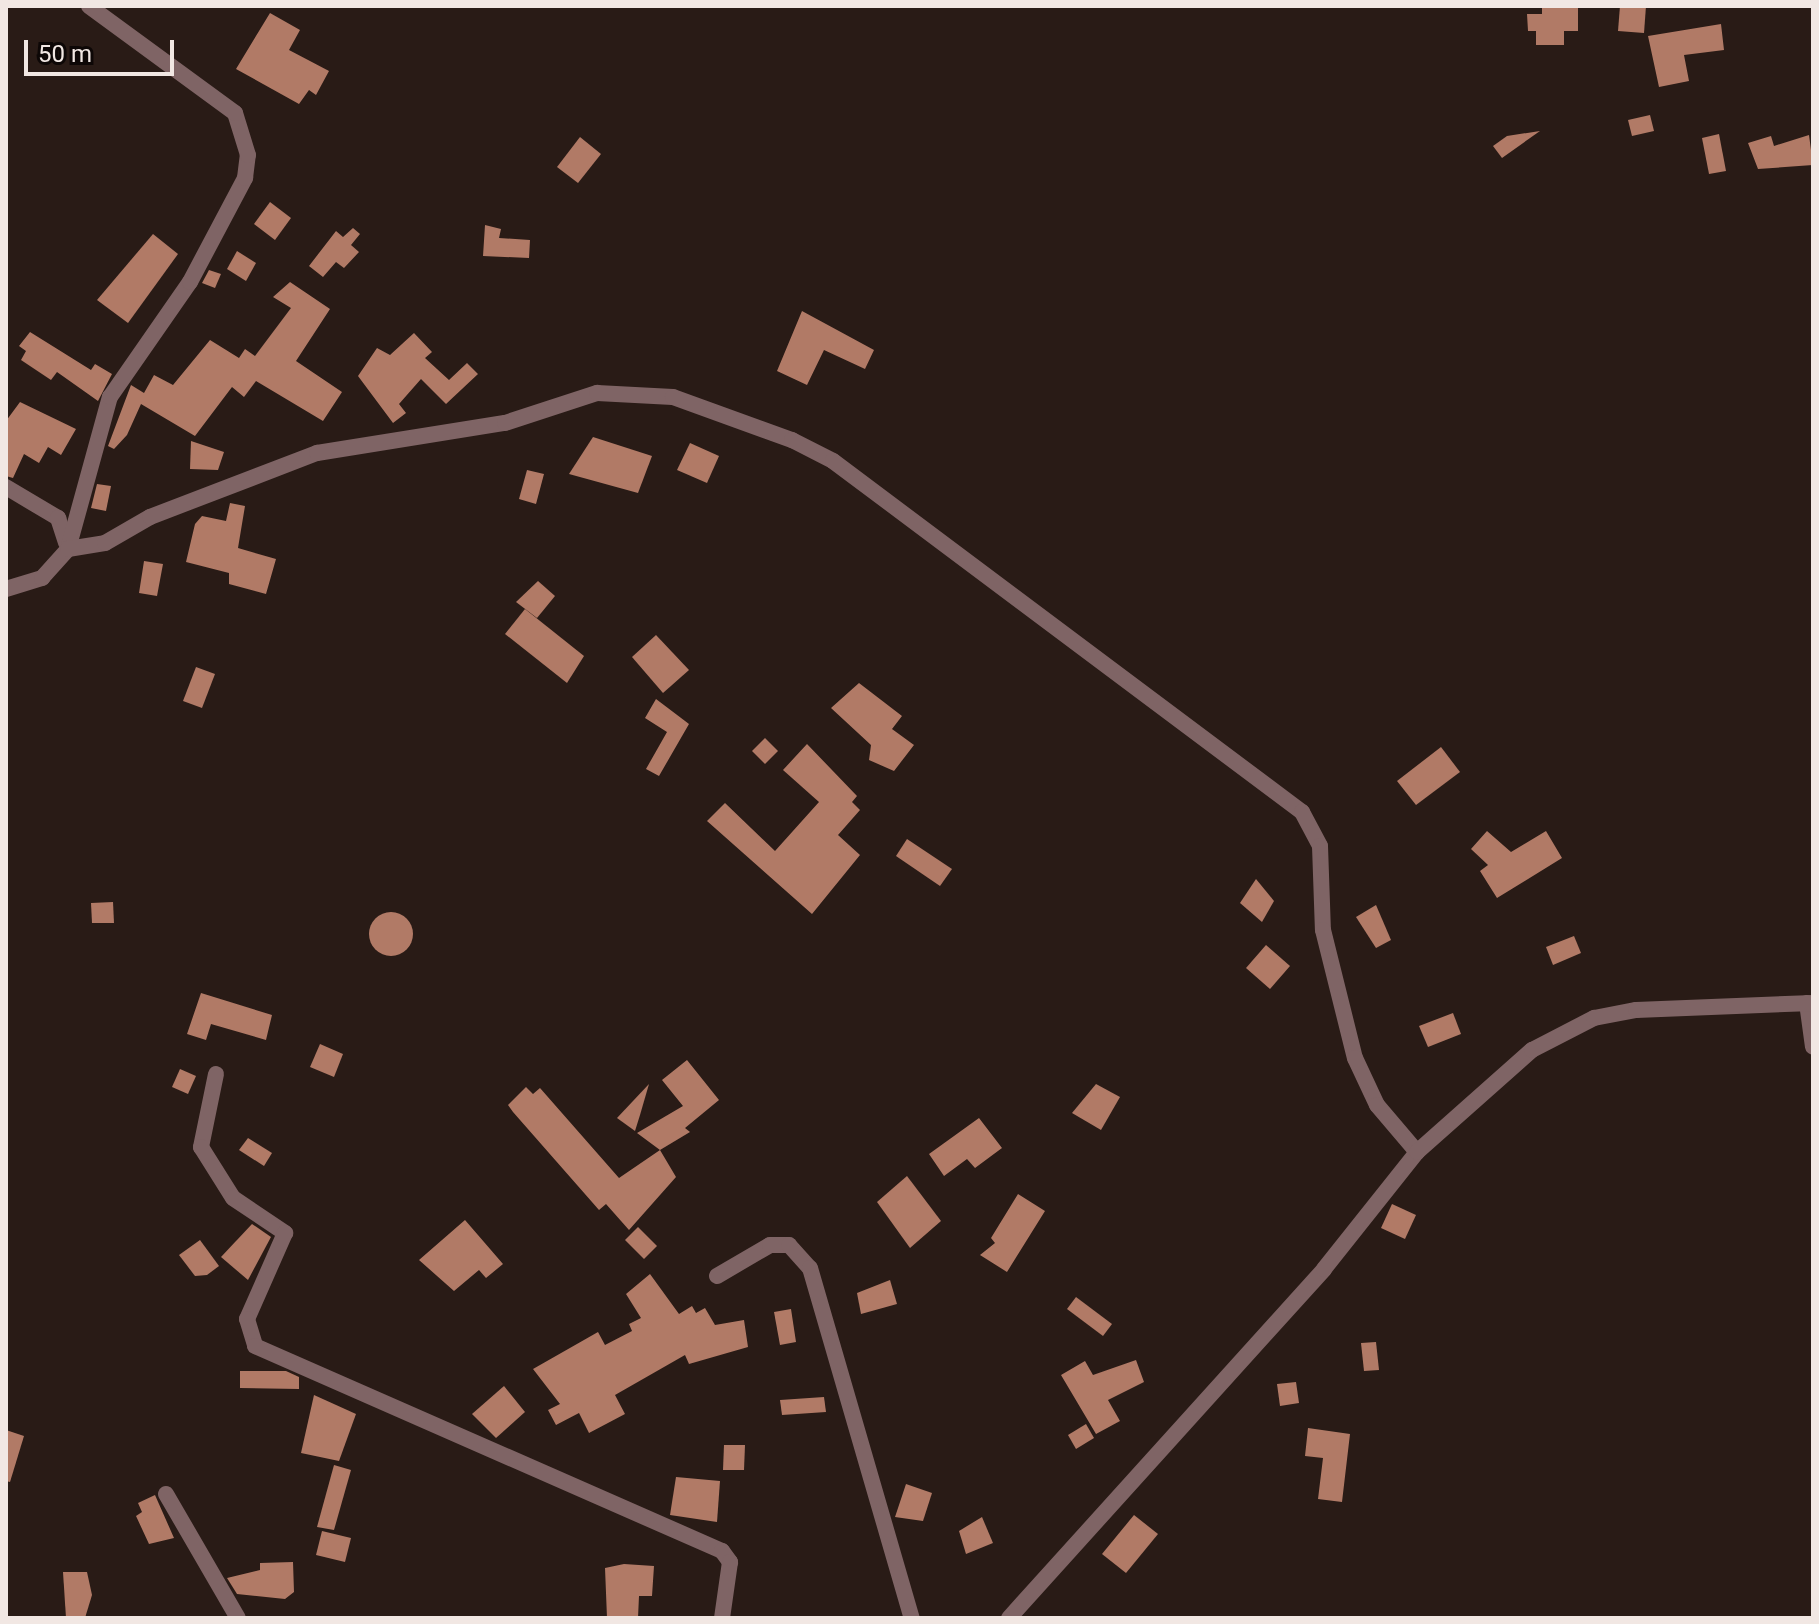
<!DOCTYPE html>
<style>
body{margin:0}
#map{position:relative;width:1819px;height:1624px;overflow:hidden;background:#291b16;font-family:Roboto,sans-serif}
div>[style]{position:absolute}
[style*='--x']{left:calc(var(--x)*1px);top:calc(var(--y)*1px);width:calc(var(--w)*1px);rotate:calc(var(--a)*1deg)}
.building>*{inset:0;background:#b17a66}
.round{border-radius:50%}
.minor>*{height:16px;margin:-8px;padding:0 8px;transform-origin:8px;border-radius:8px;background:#7f6465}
span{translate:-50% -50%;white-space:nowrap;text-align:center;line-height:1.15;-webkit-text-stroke:8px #0d0706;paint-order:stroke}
.frame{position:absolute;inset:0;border:8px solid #f1e7e3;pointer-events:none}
.scale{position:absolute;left:24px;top:40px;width:150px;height:36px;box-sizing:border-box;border:4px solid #f1e7e3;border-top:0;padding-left:10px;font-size:24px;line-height:28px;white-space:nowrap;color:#f1e7e3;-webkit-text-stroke:6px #0d0706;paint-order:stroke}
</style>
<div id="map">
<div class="building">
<div style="clip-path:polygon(1542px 6px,1578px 6px,1578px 31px,1564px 31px,1564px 45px,1536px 45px,1536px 31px,1528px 31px,1527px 14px,1542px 14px)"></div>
<div style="clip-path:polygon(1620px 6px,1646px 6px,1644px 33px,1618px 31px)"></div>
<div style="clip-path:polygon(270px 13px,300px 30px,289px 50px,329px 71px,316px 95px,309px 90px,299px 104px,236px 69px)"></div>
<div style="clip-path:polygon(1721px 24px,1724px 50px,1684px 55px,1689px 81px,1659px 87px,1648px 36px)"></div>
<div style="clip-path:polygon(1650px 115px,1654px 131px,1632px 136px,1628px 120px)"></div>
<div style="clip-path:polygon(1540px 131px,1502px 158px,1493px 146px,1507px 136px)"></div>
<div style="clip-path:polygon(1719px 134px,1726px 171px,1709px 174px,1702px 138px)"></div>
<div style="clip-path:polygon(1809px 135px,1813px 165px,1758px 169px,1748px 143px,1771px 136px,1774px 146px)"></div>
<div style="clip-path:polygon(580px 137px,601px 154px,578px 183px,557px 167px)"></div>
<div style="clip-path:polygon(270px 202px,291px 218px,275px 240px,254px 224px)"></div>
<div style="clip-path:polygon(485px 225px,501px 229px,499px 238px,530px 240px,529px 258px,483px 256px)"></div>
<div style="clip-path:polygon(353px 228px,360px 234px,351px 245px,359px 252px,344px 268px,336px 262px,323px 277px,309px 266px,336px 231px,343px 237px)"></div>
<div style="clip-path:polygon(153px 234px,178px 254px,128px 323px,97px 300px)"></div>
<div style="clip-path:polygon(237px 251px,256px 263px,246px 281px,227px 269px)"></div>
<div style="clip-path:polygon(209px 270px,221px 274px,215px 288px,202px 283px)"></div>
<div style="clip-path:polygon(290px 282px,330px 309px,296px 361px,342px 392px,323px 421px,256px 381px,244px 397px,232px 387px,195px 436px,141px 404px,127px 435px,114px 449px,108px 446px,131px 385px,144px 393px,154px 375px,173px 385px,210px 340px,239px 358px,245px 349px,255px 356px,291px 308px,273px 297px)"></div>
<div style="clip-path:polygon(802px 311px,874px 350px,865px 369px,824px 350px,807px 385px,777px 371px)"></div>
<div style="clip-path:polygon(30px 332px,91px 370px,95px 364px,112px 374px,98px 401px,57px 372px,51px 380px,21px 360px,26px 351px,19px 346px)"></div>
<div style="clip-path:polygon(414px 333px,432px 352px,425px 358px,449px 380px,467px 363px,478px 374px,446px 404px,421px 379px,399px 404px,406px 413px,393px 423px,358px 376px,377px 348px,390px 355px)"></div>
<div style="clip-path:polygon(20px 402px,76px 429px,61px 455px,48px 447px,39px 463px,24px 454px,13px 478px,6px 476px,6px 421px)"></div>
<div style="clip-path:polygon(593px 437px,652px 456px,638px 493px,569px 474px)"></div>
<div style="clip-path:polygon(191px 441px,224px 452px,218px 470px,190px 469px)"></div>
<div style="clip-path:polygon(690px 443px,719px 456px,707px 483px,677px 470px)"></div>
<div style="clip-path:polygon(527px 470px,544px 474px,536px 504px,519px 499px)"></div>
<div style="clip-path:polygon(97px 484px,111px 486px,106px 511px,91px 508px)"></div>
<div style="clip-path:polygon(230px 503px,245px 506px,238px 548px,276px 559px,266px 594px,229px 584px,229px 573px,186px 562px,195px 524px,202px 516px,226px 521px)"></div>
<div style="clip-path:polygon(144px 561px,163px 564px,157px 596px,139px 593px)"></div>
<div style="clip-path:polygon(538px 581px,555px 596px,537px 618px,516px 602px)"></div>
<div style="clip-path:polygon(525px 609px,584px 656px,567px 683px,505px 634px)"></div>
<div style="clip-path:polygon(656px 635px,689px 670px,663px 693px,632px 657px)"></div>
<div style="clip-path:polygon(196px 667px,215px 674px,202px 708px,183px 701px)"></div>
<div style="clip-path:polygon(859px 683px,902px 716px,892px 729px,914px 745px,894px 771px,869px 760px,871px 745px,831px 708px)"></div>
<div style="clip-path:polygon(656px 699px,689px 724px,659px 776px,646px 769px,667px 732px,645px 718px)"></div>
<div style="clip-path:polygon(765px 738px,778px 751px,765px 764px,752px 751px)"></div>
<div style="clip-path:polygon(807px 744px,857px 796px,852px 802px,860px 810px,838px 835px,860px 855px,812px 914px,707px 821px,725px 803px,775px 851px,819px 802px,783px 770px)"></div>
<div style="clip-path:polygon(1441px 747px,1460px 772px,1416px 805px,1397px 781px)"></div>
<div style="clip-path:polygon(1487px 831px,1511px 852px,1546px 831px,1562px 858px,1497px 898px,1480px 871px,1488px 865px,1471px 849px)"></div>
<div style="clip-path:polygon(907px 839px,952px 869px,940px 886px,896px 856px)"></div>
<div style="clip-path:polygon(1256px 879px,1274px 901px,1262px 922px,1240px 903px)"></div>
<div style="clip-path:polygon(113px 902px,114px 923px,92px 923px,91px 903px)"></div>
<div style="clip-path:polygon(1376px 905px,1391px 940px,1376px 948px,1356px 917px)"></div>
<div class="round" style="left:369px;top:912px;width:44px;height:44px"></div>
<div style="clip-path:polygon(1574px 936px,1581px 953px,1553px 965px,1546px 947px)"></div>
<div style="clip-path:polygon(1266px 945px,1290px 966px,1270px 989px,1246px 968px)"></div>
<div style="clip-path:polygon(201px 993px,272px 1015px,266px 1040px,211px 1024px,206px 1040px,187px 1034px)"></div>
<div style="clip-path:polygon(1453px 1013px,1461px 1034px,1428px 1047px,1419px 1026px)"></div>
<div style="clip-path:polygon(320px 1044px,343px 1054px,334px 1077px,310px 1067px)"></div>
<div style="clip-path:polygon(687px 1060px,719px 1100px,685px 1128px,690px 1132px,660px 1150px,637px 1133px,683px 1106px,662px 1080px)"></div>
<div style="clip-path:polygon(180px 1069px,196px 1076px,188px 1094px,172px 1087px)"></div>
<div style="clip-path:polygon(649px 1084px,640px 1115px,635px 1131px,617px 1118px)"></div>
<div style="clip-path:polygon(1096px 1084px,1120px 1097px,1101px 1130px,1072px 1113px)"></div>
<div style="clip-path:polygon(526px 1087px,533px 1094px,540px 1088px,619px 1178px,660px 1150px,676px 1177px,629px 1230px,606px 1204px,599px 1210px,513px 1112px,508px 1105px)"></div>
<div style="clip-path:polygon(979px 1118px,1002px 1148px,975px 1168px,967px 1159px,944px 1176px,929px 1154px)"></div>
<div style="clip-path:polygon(248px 1138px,272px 1153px,264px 1166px,239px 1150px)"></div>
<div style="clip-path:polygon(907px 1176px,941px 1221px,910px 1248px,877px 1202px)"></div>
<div style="clip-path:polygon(1018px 1194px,1045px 1211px,1007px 1272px,980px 1255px,995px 1243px,991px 1238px)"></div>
<div style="clip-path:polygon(1392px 1204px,1416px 1215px,1405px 1239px,1381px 1228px)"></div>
<div style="clip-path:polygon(465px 1220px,503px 1264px,486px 1278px,479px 1270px,454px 1291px,419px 1260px)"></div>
<div style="clip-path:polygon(252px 1224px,271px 1237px,248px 1280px,221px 1257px)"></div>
<div style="clip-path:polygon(638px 1227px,657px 1246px,644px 1259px,625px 1240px)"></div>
<div style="clip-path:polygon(200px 1240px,219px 1266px,207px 1275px,195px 1276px,179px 1255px)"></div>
<div style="clip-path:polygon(650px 1274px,679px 1314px,692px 1306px,696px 1313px,705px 1308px,715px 1325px,744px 1320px,748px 1347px,689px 1364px,685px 1355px,615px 1395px,625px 1414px,589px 1433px,579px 1413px,556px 1425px,548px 1410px,560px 1404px,533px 1369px,598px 1332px,605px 1345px,632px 1331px,629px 1324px,641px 1318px,626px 1294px)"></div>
<div style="clip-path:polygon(890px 1280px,897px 1304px,861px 1314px,857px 1293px)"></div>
<div style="clip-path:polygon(1076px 1297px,1112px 1324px,1103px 1336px,1067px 1309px)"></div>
<div style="clip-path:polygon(791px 1309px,796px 1342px,780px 1345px,774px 1312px)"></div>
<div style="clip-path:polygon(1376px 1342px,1379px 1370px,1364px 1371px,1361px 1343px)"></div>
<div style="clip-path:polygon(1136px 1360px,1144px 1382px,1108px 1400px,1120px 1421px,1096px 1434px,1061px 1375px,1085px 1361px,1093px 1375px)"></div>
<div style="clip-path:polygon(240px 1371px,286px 1371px,299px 1377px,299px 1389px,240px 1388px)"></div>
<div style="clip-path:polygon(1296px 1382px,1299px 1403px,1280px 1406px,1277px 1384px)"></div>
<div style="clip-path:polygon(504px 1386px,525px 1412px,496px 1438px,472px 1414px)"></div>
<div style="clip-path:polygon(314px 1395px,356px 1414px,339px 1461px,301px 1453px)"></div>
<div style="clip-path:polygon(824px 1397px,826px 1412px,782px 1415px,780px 1400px)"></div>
<div style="clip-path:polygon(1086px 1424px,1094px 1438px,1076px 1449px,1068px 1435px)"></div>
<div style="clip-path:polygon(1308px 1428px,1350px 1434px,1342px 1502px,1318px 1499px,1323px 1458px,1305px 1456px)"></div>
<div style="clip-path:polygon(6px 1430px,24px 1436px,10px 1482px,6px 1481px)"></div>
<div style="clip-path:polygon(724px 1445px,745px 1445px,744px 1470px,723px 1470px)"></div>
<div style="clip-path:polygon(334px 1465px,351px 1470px,334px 1530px,317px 1527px)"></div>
<div style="clip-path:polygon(676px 1477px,720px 1481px,717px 1522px,670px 1515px)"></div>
<div style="clip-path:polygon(906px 1484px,932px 1493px,923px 1521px,895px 1517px)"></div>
<div style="clip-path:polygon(155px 1495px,174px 1538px,149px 1544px,136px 1516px,142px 1512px,138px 1503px)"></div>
<div style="clip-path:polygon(1134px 1515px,1158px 1534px,1126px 1573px,1102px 1554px)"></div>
<div style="clip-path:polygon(982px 1517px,993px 1543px,966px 1554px,959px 1531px)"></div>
<div style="clip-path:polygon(322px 1531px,351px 1538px,345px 1562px,316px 1555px)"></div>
<div style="clip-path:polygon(293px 1562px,294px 1592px,285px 1599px,237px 1594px,227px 1578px,260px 1570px,260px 1563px)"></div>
<div style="clip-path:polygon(624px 1564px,654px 1566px,652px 1596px,639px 1596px,638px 1618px,607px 1618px,605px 1568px)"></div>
<div style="clip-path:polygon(63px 1572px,87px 1572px,92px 1595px,85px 1618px,66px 1618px)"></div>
</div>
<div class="minor">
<div style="--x:6;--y:487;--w:61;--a:30.8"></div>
<div style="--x:58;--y:518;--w:26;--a:72"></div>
<div style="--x:68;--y:549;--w:158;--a:-74.6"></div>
<div style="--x:110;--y:397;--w:140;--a:-55.2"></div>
<div style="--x:190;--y:282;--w:118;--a:-62.1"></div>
<div style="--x:245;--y:178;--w:23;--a:-83"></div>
<div style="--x:248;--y:155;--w:44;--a:-107.2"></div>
<div style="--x:235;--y:113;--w:181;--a:-143.8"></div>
<div style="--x:6;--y:589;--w:38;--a:-17"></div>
<div style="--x:42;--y:578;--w:39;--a:-48"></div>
<div style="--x:68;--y:549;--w:37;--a:-9"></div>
<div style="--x:105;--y:543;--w:52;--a:-30"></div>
<div style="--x:150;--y:517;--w:179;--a:-21"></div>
<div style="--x:317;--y:453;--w:190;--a:-9.1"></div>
<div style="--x:505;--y:423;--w:97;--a:-18.1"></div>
<div style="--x:597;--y:393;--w:76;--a:3"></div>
<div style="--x:673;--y:397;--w:127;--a:19.9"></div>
<div style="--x:792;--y:440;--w:46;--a:27.1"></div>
<div style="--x:833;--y:461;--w:586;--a:36.81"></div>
<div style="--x:1302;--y:812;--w:38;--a:62"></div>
<div style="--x:1320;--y:846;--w:84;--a:88"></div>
<div style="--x:1323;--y:930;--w:132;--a:76"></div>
<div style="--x:1355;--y:1058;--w:52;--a:64.9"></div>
<div style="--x:1377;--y:1105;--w:62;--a:49.6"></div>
<div style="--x:1807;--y:1003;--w:44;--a:82.2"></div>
<div style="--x:216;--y:1074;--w:75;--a:101.6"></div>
<div style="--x:201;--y:1147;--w:60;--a:57.9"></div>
<div style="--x:233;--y:1198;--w:63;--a:33.9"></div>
<div style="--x:285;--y:1233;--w:94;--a:113.8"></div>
<div style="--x:247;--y:1319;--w:28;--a:73"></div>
<div style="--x:255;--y:1346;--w:510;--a:23.7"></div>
<div style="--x:722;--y:1551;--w:14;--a:54"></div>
<div style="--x:730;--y:1562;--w:57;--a:98.1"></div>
<div style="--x:717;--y:1276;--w:61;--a:-30.3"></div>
<div style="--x:770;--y:1245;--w:19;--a:0"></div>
<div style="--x:789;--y:1245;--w:31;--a:48"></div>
<div style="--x:810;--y:1268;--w:365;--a:73.8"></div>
<div style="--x:166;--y:1494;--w:143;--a:59.9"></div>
<div style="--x:1009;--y:1618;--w:470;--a:-47.9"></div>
<div style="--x:1324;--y:1269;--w:149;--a:-51.5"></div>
<div style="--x:1417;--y:1152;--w:154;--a:-41.6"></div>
<div style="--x:1532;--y:1050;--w:70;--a:-27.3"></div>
<div style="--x:1594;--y:1018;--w:43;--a:-10.8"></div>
<div style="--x:1636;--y:1010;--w:177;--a:-2.3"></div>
</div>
<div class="frame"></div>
<div class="scale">50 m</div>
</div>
